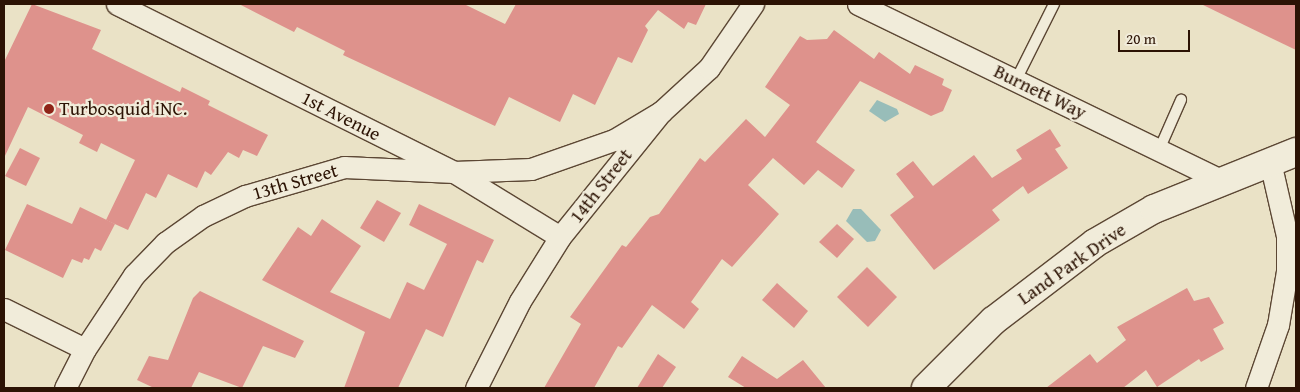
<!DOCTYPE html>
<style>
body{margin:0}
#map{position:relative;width:1300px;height:392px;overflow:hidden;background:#eae2c6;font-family:"Gentium Book Plus",serif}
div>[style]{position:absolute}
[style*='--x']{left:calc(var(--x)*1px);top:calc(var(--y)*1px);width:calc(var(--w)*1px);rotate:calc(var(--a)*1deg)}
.water>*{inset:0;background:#98bdb9}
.building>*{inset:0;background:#de928c}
.roads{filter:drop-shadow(1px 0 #5c4734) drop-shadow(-1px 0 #5c4734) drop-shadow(0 1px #5c4734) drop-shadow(0 -1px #5c4734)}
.lane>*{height:10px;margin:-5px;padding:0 5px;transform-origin:5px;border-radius:5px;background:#f1ecda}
.street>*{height:21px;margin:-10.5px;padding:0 10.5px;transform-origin:10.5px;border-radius:10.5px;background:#f1ecda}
.secondary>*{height:28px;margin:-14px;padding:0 14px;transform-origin:14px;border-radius:14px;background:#f1ecda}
.dots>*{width:14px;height:14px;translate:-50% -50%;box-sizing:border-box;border:2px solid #f1ecda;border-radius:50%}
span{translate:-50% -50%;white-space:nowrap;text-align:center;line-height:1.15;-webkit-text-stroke:4.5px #f1ecda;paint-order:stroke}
.street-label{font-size:19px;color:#2c1304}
.poi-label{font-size:19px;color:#2c1304}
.left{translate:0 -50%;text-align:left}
.frame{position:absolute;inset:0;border:5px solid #2c1304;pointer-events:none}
.scale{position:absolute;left:1118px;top:30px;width:72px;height:22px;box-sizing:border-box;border:2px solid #2c1304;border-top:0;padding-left:6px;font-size:15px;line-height:18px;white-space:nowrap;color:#2c1304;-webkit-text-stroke:4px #f1ecda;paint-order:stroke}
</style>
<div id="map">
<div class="water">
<div style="clip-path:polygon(877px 100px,897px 109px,899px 114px,885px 122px,869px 111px)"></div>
<div style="clip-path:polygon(853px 209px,861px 209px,881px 230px,875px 241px,867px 242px,846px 221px)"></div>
</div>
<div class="building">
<div style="clip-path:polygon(32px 4px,101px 30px,92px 49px,180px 92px,182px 87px,210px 101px,208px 105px,268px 135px,257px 156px,243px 150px,239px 158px,228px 152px,211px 175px,205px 171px,197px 188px,168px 174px,156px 198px,146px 193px,128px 230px,106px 220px,135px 160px,101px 143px,97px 152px,79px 143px,83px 135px,28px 107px,4px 158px,4px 62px)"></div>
<div style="clip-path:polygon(239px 4px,464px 4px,505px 24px,516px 4px,706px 4px,696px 25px,688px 22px,684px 29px,658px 10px,645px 26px,648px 30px,632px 63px,618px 57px,595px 105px,573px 94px,560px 122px,509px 97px,495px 126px,343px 55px,345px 51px,297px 27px,294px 32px)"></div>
<div style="clip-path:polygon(1201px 4px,1296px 4px,1296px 50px)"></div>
<div style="clip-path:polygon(834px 30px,874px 59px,879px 52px,910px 74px,915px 65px,944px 79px,942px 85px,952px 90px,943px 111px,931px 116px,860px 81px,816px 142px,855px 170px,842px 188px,818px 170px,804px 185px,773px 158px,748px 185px,779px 214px,732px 267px,722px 259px,691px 302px,699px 309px,684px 329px,652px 305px,622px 348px,618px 346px,594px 388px,544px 388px,581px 324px,570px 317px,622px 245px,626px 247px,650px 217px,659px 214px,700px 158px,705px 162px,746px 119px,765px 137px,790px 105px,765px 87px,800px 36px,807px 40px,827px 39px)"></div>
<div style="clip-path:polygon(1050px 129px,1061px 146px,1055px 149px,1068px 168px,1028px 194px,1023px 186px,992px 210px,1000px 220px,934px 270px,890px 215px,914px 197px,896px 174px,913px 161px,933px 186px,974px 155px,992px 178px,1022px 159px,1016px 150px)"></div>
<div style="clip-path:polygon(20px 148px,40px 158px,26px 186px,5px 176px)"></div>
<div style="clip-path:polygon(377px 200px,401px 213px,384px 242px,360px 228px)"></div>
<div style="clip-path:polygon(27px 204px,72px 224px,80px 207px,115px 224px,101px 251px,95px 248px,89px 260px,84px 258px,82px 263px,72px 259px,63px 278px,5px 250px)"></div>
<div style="clip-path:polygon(419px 204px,494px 240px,483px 263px,477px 260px,443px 337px,426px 329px,398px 388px,344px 388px,365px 332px,262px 280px,298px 227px,311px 236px,322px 219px,361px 246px,330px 292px,390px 319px,407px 282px,424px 290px,447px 244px,409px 225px)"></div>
<div style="clip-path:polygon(837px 224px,854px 239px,837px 258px,819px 242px)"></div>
<div style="clip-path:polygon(867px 267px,897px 297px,868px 327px,837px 297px)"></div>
<div style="clip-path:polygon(777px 283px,808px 311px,794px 328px,762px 300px)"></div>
<div style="clip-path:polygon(1187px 288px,1194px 301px,1209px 297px,1224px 323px,1213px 329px,1224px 349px,1201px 362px,1199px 359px,1157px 387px,1146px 370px,1123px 388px,1046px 388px,1090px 354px,1097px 363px,1126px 340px,1117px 327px)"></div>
<div style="clip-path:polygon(200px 291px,304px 341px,295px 358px,263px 346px,242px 388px,199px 372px,191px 388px,154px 388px,137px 380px,149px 356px,168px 360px,193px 298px)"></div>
<div style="clip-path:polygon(658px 354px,676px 367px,662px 388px,637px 388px)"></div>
<div style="clip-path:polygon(742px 356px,777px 379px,803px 360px,826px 388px,746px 388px,728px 377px)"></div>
</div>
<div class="roads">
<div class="lane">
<div style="--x:1016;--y:80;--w:85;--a:-63.4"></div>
<div style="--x:1159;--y:150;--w:55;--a:-66.3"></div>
</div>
<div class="street">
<div style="--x:117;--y:4;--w:377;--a:26.5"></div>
<div style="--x:454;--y:172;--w:124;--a:31.5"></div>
<div style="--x:858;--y:4;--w:403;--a:25.9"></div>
<div style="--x:4;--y:309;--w:90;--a:26.3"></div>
<div style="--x:65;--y:388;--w:44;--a:-62.9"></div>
<div style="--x:85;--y:349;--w:89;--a:-56.5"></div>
<div style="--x:134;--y:275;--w:45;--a:-45.9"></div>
<div style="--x:165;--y:243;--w:47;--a:-35.4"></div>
<div style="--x:203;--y:216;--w:47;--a:-25.5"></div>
<div style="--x:245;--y:196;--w:103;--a:-16.3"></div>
<div style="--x:344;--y:167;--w:110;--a:2.6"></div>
<div style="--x:454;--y:172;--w:77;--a:-2.2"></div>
<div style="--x:531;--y:169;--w:88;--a:-19.3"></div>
<div style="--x:614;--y:140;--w:55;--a:-30.8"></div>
<div style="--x:476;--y:388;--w:97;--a:-63.2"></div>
<div style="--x:520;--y:301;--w:75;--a:-58"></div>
<div style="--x:560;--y:237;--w:161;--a:-51.1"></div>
<div style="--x:661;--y:112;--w:65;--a:-42.5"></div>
<div style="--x:709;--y:68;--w:78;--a:-55.5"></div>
<div style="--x:1256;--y:388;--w:67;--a:-70.8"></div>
<div style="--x:1278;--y:325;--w:55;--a:-80.5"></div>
<div style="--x:1287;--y:271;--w:35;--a:-90"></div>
<div style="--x:1287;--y:236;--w:76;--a:-102.9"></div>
</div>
<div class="secondary">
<div style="--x:926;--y:388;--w:95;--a:-45"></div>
<div style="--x:993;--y:321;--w:128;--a:-37.4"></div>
<div style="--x:1095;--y:243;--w:68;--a:-30"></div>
<div style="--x:1154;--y:209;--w:153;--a:-21.9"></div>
</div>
</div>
<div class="dots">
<div style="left:49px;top:109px;background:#8f2418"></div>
</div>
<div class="street-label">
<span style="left:1040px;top:92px;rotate:26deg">Burnett Way</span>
<span style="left:341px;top:116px;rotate:27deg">1st Avenue</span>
<span style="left:295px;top:182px;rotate:-16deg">13th Street</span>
<span style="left:601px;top:186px;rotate:-52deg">14th Street</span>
<span style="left:1072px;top:264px;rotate:-35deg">Land Park Drive</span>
</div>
<div class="poi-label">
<span class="left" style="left:59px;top:109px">Turbosquid iNC.</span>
</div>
<div class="frame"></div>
<div class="scale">20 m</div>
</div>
